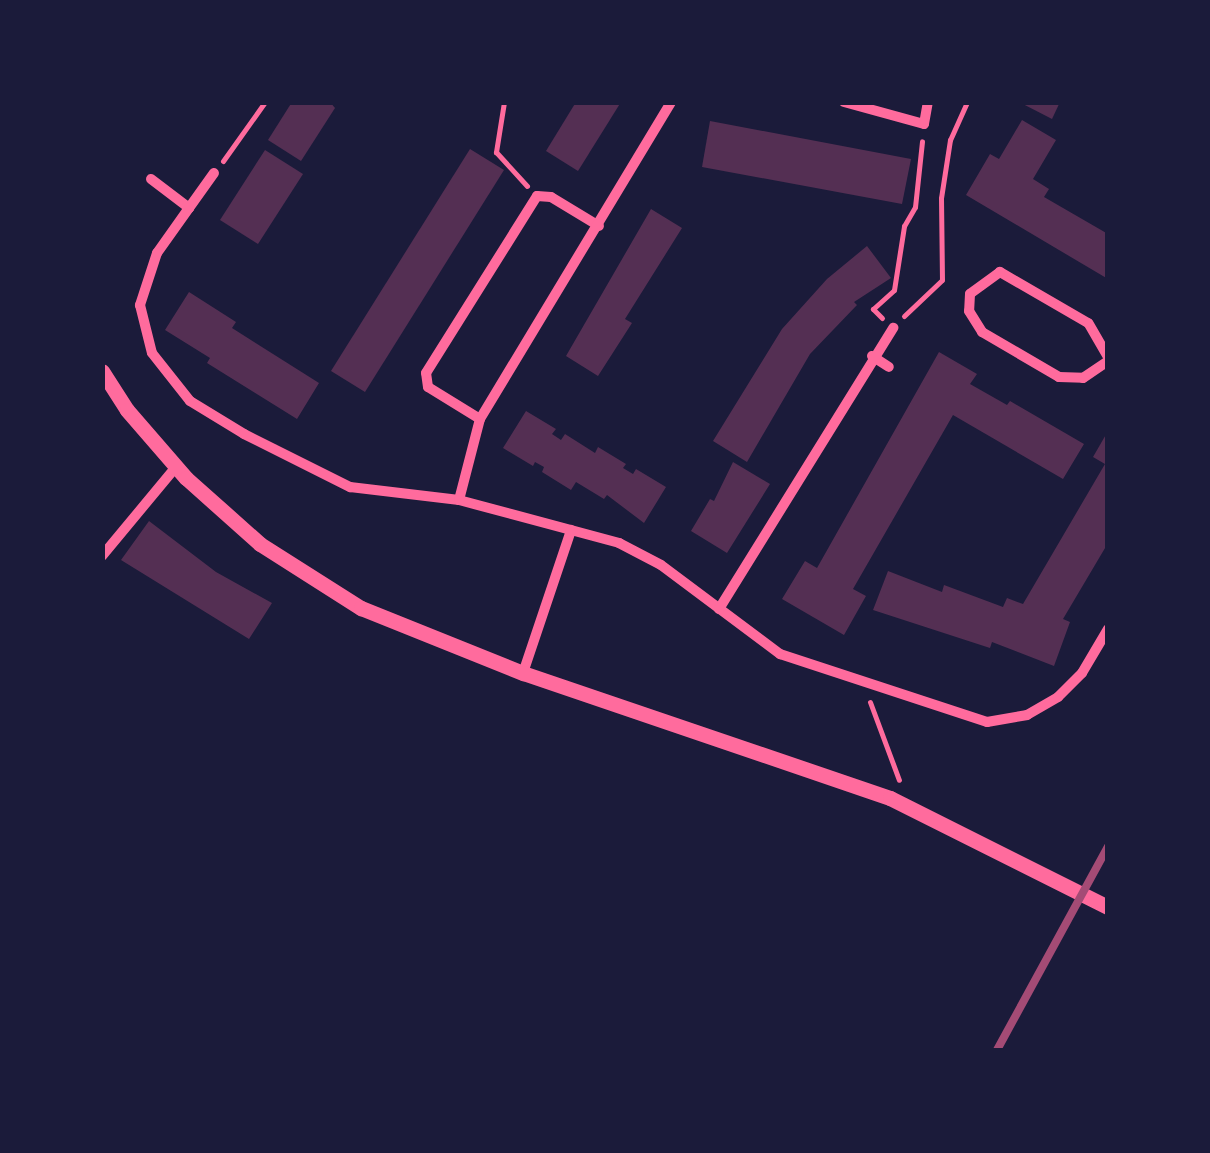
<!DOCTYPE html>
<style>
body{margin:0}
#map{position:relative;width:1210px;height:1153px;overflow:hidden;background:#1b1b3a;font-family:"Nunito Sans",sans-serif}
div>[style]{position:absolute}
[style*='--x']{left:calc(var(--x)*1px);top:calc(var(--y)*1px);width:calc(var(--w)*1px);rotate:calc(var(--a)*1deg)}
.building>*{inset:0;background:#542f53}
.path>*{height:5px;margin:-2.5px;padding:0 2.5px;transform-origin:2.5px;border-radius:2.5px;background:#ff6b9d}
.minor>*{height:10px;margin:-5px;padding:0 5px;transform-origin:5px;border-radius:5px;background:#ff6b9d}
.tertiary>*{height:15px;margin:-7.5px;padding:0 7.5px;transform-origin:7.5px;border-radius:7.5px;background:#ff6b9d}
.rail>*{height:8px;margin:-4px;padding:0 4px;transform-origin:4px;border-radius:4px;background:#a44b75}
span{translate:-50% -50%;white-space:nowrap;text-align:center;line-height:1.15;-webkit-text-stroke:9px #1b1b3a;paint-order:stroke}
.frame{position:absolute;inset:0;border:105px solid #1b1b3a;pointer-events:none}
</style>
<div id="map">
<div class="building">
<div style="clip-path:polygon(292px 102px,330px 102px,335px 108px,301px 161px,268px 140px)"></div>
<div style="clip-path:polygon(576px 102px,621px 102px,578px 171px,546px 151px)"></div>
<div style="clip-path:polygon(1019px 102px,1060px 102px,1052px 119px)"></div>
<div style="clip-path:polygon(1022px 120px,1056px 140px,1033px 179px,1049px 189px,1044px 197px,1108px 234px,1108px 279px,966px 195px,990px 154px,999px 159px)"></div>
<div style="clip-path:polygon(710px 121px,911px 159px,902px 204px,702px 167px)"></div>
<div style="clip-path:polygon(470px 149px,504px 170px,365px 392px,331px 371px)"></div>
<div style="clip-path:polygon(265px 150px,303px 174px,258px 244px,220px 220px)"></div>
<div style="clip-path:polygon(651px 209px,682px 228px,625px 319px,632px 323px,598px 376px,566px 356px)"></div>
<div style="clip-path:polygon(867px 246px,891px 278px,854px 302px,857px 305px,810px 354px,747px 462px,713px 441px,782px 329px,827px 279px)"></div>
<div style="clip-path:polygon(189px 292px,236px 322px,232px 328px,319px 383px,297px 419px,207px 363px,210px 358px,165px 330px)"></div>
<div style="clip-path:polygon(939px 352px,977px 374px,970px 384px,1007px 405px,1010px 401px,1084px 444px,1063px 479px,953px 415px,853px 589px,866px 596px,844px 635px,782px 599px,805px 561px,817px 568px)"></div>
<div style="clip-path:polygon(526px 411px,556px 429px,552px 434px,561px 440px,565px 434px,595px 453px,598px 447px,626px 464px,623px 468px,633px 474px,636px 469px,666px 487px,644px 523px,607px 495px,604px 499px,576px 482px,571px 490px,542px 472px,544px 467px,535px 462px,533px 466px,503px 448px)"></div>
<div style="clip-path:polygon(1108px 431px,1108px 543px,1063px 619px,1070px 622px,1054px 666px,992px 642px,990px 648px,873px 610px,888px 571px,942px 592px,944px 585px,1003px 607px,1007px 598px,1023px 604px,1105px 464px,1093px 457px)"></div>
<div style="clip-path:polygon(733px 462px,770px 484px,727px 553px,691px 531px,710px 499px,714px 501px)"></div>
<div style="clip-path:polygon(149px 521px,216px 572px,272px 603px,249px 639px,121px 560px)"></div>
</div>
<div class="path">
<div style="--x:504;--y:102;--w:51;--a:99.1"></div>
<div style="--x:496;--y:152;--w:46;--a:47.6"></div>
<div style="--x:223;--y:161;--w:72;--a:-54.6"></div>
<div style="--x:904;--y:316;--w:52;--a:-43.5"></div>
<div style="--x:942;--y:280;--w:82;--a:-90.7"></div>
<div style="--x:941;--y:198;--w:59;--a:-81.2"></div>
<div style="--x:950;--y:140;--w:42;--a:-65.9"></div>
<div style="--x:882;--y:318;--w:13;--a:-135"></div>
<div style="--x:873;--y:309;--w:28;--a:-42"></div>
<div style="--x:894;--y:290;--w:65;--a:-81.1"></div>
<div style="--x:904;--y:226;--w:22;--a:-60"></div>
<div style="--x:915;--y:207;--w:66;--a:-83.9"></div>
<div style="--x:870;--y:702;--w:83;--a:69.6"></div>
</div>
<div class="minor">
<div style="--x:844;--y:102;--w:83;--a:15.4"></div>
<div style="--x:924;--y:124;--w:22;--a:-80"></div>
<div style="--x:151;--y:179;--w:48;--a:37.3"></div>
<div style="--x:189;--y:208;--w:55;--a:125.4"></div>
<div style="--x:157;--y:253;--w:55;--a:108.1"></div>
<div style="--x:140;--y:305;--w:49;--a:76"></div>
<div style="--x:152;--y:353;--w:61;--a:51.6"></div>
<div style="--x:190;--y:401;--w:63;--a:31.4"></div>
<div style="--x:244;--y:434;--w:119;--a:26.6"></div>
<div style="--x:350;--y:487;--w:110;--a:6.8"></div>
<div style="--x:459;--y:500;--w:166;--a:15"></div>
<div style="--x:619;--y:543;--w:47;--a:27.6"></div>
<div style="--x:661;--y:565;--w:149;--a:36.8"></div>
<div style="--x:780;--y:654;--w:218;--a:18.2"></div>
<div style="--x:987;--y:722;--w:41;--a:-9.9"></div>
<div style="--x:1027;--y:715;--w:36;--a:-30"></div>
<div style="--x:1058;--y:697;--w:34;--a:-45"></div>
<div style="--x:1082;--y:673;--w:51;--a:-59.4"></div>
<div style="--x:189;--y:208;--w:43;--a:-54.5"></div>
<div style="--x:872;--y:356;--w:20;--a:33"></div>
<div style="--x:1108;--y:357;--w:39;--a:-120"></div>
<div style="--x:1088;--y:323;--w:102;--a:-149.9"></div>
<div style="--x:1000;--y:272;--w:37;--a:144"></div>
<div style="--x:970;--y:294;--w:17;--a:93"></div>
<div style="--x:969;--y:311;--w:25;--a:58"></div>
<div style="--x:982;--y:332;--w:89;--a:30.3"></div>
<div style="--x:1059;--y:377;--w:24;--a:2"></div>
<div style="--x:1083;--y:378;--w:30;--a:-34"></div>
<div style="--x:480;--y:419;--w:61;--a:-148.4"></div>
<div style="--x:428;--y:387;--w:14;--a:-98"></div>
<div style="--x:426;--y:373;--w:209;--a:-57.9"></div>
<div style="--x:537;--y:196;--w:14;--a:4"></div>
<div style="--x:551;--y:197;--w:56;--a:31.1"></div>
<div style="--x:459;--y:500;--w:84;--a:-75.5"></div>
<div style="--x:480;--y:419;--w:370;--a:-58.9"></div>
<div style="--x:102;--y:556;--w:116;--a:-50.3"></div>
<div style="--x:719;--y:609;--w:331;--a:-58.2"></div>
<div style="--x:523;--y:673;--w:151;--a:-71.4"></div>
</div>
<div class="tertiary">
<div style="--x:102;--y:371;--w:46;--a:57.3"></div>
<div style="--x:127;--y:410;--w:90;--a:49.1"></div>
<div style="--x:186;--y:478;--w:99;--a:41.7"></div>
<div style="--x:260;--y:544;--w:120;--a:32.4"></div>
<div style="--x:361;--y:608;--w:175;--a:21.9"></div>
<div style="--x:523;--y:673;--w:388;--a:18.8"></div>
<div style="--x:890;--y:798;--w:244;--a:26.6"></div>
</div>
<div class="rail">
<div style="--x:997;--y:1050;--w:232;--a:-61.4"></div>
</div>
<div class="frame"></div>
</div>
